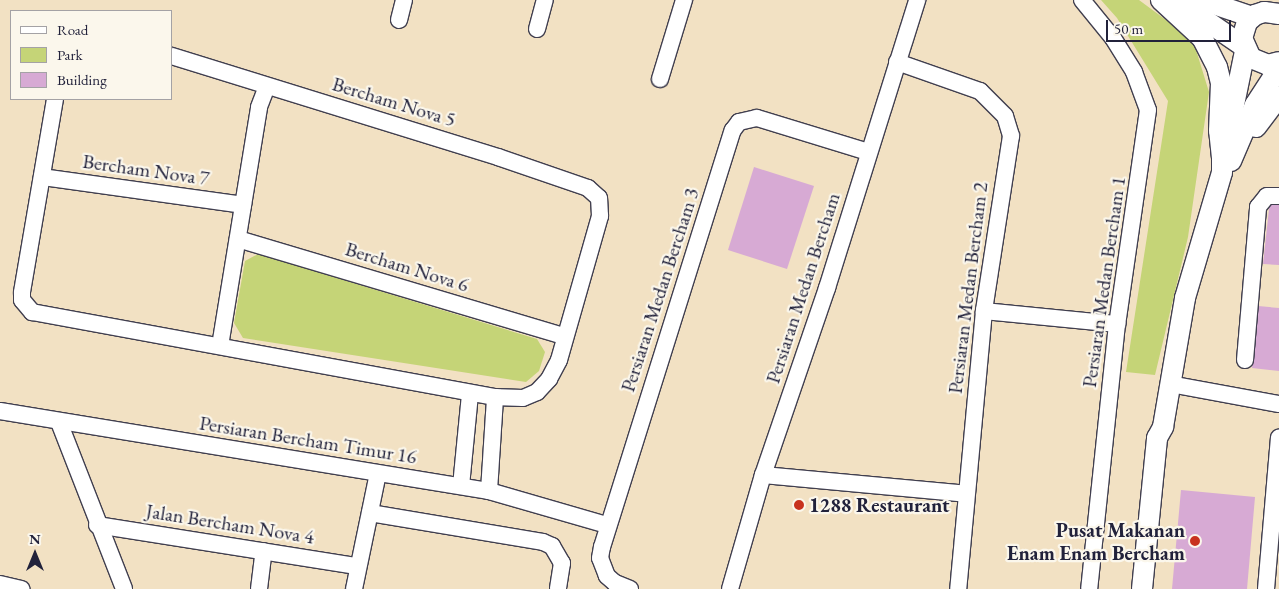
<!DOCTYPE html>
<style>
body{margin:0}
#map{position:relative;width:1279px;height:589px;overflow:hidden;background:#f2e1c3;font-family:"EB Garamond",serif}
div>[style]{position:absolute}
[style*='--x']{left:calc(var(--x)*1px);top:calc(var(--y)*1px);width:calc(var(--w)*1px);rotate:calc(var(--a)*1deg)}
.green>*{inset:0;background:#c5d477}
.building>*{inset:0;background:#d7aad4}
.roads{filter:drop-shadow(1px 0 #413f4f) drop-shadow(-1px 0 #413f4f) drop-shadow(0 1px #413f4f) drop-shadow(0 -1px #413f4f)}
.minor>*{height:16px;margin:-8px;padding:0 8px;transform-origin:8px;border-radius:8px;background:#fff}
.tertiary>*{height:20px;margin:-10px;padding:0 10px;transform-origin:10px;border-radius:10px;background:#fff}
.dots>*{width:14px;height:14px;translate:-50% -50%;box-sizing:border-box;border:2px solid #fbf7ec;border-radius:50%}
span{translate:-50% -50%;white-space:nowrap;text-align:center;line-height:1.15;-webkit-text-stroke:4.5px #fbf7ec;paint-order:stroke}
.street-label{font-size:20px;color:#22223b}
.poi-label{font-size:20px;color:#22223b;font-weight:700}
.left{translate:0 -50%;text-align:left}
.right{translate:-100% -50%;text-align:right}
.legend{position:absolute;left:10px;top:10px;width:162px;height:90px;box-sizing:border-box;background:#fbf7ec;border:1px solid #a4a2a5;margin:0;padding:6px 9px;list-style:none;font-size:15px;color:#22223b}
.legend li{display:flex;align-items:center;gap:10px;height:25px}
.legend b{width:25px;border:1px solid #a4a2a5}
.north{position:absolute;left:10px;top:529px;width:50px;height:50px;-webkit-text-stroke:4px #fbf7ec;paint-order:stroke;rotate:0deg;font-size:14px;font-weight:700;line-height:20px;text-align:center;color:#22223b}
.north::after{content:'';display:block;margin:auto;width:18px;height:22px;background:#22223b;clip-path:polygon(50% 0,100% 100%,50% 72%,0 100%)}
.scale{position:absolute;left:1106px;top:20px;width:125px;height:22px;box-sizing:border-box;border:2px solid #22223b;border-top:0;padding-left:6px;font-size:15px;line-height:18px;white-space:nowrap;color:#22223b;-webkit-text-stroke:4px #fbf7ec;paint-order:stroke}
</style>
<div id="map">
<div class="green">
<div style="clip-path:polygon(1101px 0,1139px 0,1193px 40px,1209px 92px,1188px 237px,1155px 375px,1126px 372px,1168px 101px,1117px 18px)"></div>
<div style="clip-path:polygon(258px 254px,537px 339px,545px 352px,539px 371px,526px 382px,243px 338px,234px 323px,245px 261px)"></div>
</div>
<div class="building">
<div style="clip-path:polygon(754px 167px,814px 186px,787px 269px,728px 250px)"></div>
<div style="clip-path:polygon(1270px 200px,1279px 201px,1279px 265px,1263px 264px)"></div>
<div style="clip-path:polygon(1258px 306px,1279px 308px,1279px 371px,1252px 368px)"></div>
<div style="clip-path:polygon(1181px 490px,1255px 497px,1247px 589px,1172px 589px)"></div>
</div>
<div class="roads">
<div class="minor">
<div style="--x:1082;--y:0;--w:49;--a:50.8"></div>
<div style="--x:1113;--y:38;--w:40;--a:58"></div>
<div style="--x:1134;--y:72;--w:40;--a:69.8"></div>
<div style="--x:1148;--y:110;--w:216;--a:98.2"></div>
<div style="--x:1117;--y:324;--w:266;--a:96"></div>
<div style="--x:399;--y:20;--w:21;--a:-76"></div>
<div style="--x:537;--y:29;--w:30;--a:-75"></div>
<div style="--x:897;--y:62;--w:88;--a:19.3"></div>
<div style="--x:980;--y:91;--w:35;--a:45"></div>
<div style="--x:1005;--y:116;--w:21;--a:73"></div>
<div style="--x:1011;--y:136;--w:177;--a:98.8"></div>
<div style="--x:984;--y:311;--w:279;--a:95.3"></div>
<div style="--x:660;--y:79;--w:83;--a:-73.1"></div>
<div style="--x:55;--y:99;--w:197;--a:99.7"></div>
<div style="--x:22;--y:293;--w:7;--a:90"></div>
<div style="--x:22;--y:300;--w:16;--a:50"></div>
<div style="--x:32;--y:312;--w:471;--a:10.4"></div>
<div style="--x:495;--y:397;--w:28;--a:2"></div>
<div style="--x:523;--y:398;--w:15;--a:-23"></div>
<div style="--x:537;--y:392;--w:18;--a:-47"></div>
<div style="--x:549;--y:379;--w:21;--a:-62"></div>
<div style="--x:559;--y:360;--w:150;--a:-74.1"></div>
<div style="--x:600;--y:216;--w:18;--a:-93"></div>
<div style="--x:599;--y:198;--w:15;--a:-138"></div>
<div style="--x:588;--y:188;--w:95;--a:-161"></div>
<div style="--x:498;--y:157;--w:342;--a:-162.8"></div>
<div style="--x:42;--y:177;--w:203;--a:7.9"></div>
<div style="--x:238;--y:239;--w:339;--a:16.6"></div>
<div style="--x:984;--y:311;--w:134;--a:5.6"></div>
<div style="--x:220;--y:346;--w:242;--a:-80.7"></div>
<div style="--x:259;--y:107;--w:22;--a:-69"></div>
<div style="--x:1245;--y:360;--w:154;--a:-85.1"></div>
<div style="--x:1258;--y:207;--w:14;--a:-51"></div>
<div style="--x:1267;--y:196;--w:12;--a:0"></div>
<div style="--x:1170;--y:384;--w:111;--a:10.4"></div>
<div style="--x:0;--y:411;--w:496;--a:9.3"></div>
<div style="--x:489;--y:491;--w:123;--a:16.1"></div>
<div style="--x:59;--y:422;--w:179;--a:68.7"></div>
<div style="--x:763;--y:475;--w:204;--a:5.3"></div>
<div style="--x:461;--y:486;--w:92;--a:-84.4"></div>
<div style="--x:489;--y:491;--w:94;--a:-86.3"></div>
<div style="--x:370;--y:513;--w:175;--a:9.5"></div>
<div style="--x:543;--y:542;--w:10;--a:24"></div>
<div style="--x:552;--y:546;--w:20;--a:60"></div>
<div style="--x:562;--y:563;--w:26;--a:99"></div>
<div style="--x:97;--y:525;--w:263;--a:9"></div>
<div style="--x:0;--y:584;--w:22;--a:13"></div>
<div style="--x:259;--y:589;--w:38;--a:-83"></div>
<div style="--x:354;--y:589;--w:118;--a:-78.3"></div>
<div style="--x:630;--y:589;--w:16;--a:-158"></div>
<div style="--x:615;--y:583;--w:11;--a:-139"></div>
<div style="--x:607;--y:576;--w:19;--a:-111"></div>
<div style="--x:600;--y:558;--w:11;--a:-80"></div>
<div style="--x:602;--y:547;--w:437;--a:-72.6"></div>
<div style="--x:733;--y:130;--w:10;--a:-53"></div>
<div style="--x:739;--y:122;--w:18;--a:-13"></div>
<div style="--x:757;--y:118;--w:116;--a:17"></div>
<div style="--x:730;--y:589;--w:119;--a:-73.9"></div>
<div style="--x:763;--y:475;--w:198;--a:-71.1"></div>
<div style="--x:827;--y:288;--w:302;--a:-72.6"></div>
<div style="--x:1266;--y:589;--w:152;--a:-85.1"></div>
</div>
<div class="tertiary">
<div style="--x:1176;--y:0;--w:81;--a:34.5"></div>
<div style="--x:1202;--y:0;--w:53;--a:18.8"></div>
<div style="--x:1279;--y:14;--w:15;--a:-172"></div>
<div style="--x:1264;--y:12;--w:9;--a:162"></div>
<div style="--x:1255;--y:15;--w:11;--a:139"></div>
<div style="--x:1247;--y:22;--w:17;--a:107"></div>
<div style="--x:1242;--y:38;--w:22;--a:66"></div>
<div style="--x:1251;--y:58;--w:18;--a:22"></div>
<div style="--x:1268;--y:65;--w:11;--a:-15"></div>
<div style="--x:1256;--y:127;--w:38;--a:-53"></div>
<div style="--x:1228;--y:134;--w:85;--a:-78.4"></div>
<div style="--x:1231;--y:161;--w:61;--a:-66.8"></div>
<div style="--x:1255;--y:105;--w:44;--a:-57"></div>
<div style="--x:1142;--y:589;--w:152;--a:-84.3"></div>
<div style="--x:1157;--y:438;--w:13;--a:-61"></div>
<div style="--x:1163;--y:427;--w:131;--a:-80.3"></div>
<div style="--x:1185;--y:298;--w:131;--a:-73.6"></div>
<div style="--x:1222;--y:172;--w:14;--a:-90"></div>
<div style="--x:1222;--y:158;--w:27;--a:-96"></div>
<div style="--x:1219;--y:131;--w:48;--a:-87.6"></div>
<div style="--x:1221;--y:83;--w:16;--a:-104"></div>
<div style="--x:1217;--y:67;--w:33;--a:-117"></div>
<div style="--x:1202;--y:38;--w:56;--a:-137.2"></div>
</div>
</div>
<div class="dots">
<div style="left:799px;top:505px;background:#c8321e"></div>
<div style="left:1195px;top:541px;background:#c8321e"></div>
</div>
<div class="street-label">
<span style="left:394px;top:102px;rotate:17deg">Bercham Nova 5</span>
<span style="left:146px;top:170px;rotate:8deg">Bercham Nova 7</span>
<span style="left:407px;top:267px;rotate:17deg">Bercham Nova 6</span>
<span style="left:1104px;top:282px;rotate:-82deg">Persiaran Medan Bercham 1</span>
<span style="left:803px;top:288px;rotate:-72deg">Persiaran Medan Bercham</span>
<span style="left:968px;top:288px;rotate:-83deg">Persiaran Medan Bercham 2</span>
<span style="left:660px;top:290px;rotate:-72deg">Persiaran Medan Bercham 3</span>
<span style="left:308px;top:440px;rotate:9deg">Persiaran Bercham Timur 16</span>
<span style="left:230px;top:524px;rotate:9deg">Jalan Bercham Nova 4</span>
</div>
<div class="poi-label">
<span class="left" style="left:809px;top:505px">1288 Restaurant</span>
<span class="right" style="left:1185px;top:542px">Pusat Makanan<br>Enam Enam Bercham</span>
</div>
<ul class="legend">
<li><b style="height:6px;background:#fff"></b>Road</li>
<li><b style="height:14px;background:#c5d477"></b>Park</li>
<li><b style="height:14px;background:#d7aad4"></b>Building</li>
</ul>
<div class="north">N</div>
<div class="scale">50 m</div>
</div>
